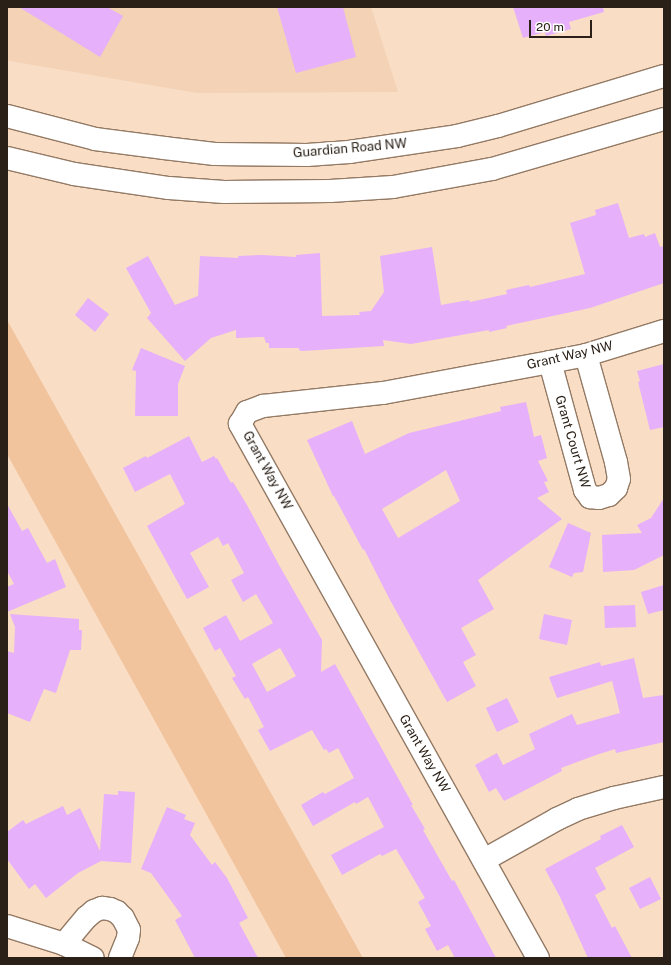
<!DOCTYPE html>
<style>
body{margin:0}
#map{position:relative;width:671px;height:965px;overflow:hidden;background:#f9ddc5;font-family:"Public Sans",sans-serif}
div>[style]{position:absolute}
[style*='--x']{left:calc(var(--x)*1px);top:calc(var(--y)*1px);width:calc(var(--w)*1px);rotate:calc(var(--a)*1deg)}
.built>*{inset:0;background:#f3d2b5}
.green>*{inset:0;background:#f1c49d}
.building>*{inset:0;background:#e6b0fa}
.roads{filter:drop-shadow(1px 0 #937a65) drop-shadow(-1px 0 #937a65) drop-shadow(0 1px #937a65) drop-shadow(0 -1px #937a65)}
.minor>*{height:22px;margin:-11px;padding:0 11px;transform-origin:11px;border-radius:11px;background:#fff}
.major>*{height:22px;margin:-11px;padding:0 11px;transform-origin:11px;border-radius:11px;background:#fff}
span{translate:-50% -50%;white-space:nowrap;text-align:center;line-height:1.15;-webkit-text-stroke:4px #fff;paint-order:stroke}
.street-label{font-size:13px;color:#2a2017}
.frame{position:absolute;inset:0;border:8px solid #2a2017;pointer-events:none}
.scale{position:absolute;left:529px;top:20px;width:63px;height:18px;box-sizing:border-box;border:2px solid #2a2017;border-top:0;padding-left:5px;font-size:12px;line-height:14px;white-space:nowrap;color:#2a2017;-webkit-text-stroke:3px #fff;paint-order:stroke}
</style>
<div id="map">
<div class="built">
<div style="clip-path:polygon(7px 7px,371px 7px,398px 92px,197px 93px,10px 61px,7px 59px)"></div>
</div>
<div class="green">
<div style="clip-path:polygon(7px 320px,21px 345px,363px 958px,286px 958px,7px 454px)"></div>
</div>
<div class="building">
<div style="clip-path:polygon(19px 7px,107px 7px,123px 16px,100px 57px)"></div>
<div style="clip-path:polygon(277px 7px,343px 7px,356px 57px,296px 73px)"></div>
<div style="clip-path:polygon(513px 7px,603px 7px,604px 12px,569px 22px,571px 29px,546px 36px,545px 32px,523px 38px)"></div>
<div style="clip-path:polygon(618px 203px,629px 238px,644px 234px,645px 237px,655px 233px,660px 247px,664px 246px,664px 283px,590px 308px,506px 326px,507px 328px,489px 332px,489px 330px,411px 344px,383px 340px,384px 346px,302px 351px,299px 350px,299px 348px,269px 348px,269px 343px,266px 343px,264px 337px,236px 338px,236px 330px,211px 338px,185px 361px,147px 318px,151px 313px,126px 268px,148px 256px,175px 305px,198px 296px,200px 256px,238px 258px,238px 256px,262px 255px,296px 257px,296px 255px,320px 253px,322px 316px,360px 315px,359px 312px,371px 311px,384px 292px,380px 256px,432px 247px,441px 305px,469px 300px,470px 302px,507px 294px,506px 290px,529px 285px,530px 287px,585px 274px,570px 223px,596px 215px,595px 210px)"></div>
<div style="clip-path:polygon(88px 298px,109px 314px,95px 332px,75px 315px)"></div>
<div style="clip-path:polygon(141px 348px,185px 366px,178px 384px,178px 416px,135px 416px,136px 371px,132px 370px)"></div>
<div style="clip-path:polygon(664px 364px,664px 427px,650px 430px,638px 382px,640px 381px,637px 371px)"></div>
<div style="clip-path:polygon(evenodd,526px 402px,534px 437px,541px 435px,547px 458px,538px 461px,548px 481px,544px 482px,549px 492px,537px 498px,562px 519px,478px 580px,494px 609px,461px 628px,476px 655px,463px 662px,476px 686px,447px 702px,390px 600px,364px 549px,363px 550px,334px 496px,333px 496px,307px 440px,352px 421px,365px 454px,409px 433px,501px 411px,500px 407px,526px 402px,446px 470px,460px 501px,398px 538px,382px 509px,446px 470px)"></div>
<div style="clip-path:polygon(evenodd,189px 436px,202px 462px,214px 456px,216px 459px,217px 458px,231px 483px,233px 482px,247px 505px,279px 565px,322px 640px,321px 672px,335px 664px,413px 805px,411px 805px,425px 829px,423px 830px,452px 881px,454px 880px,496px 958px,455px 958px,448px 945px,437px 951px,425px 929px,431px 926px,418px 902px,425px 898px,396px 849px,382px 856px,380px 854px,342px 875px,331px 855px,384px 827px,368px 797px,356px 804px,355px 802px,313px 826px,301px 805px,323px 792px,325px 794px,354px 778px,338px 748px,329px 753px,326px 749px,324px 750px,312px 730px,270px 751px,258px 730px,264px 727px,248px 697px,245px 699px,232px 678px,236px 676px,220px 648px,215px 651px,203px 628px,226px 615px,240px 641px,273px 623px,256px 594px,243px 602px,231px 580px,244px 573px,228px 543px,223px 546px,218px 537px,190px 553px,209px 587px,187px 599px,147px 526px,185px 504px,170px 474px,135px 492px,123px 468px,146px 456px,147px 458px,189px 436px,280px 648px,296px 676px,267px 692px,252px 664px,280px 648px)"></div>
<div style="clip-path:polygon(664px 498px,664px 555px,634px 570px,603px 572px,602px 535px,642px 533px,637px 525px,651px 518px)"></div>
<div style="clip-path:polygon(7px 504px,22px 531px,28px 528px,47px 563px,55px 559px,66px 587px,7px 612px,7px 587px,14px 584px,7px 571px)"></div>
<div style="clip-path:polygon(568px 523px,591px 533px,583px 572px,574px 573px,572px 577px,549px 567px)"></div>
<div style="clip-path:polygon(664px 585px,664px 610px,648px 614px,641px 592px)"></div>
<div style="clip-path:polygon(635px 605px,636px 627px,605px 628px,604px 606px)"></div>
<div style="clip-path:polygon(10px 614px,79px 619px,79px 630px,82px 630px,81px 650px,70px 650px,56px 693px,44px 689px,30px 722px,7px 713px,7px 651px,14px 653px,15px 627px)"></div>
<div style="clip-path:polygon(544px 614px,572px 620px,567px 645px,539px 639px)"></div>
<div style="clip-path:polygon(634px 658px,643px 698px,664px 695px,664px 742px,616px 753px,615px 749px,596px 755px,561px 768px,562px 771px,504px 801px,496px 788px,489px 792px,475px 765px,497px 753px,503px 765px,535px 749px,529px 734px,572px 714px,577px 725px,620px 713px,612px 681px,557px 698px,549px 677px,600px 662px,601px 666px)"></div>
<div style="clip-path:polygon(507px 698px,519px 722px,497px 732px,486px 708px)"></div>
<div style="clip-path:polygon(118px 791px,135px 792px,131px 863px,101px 861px,78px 873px,46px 898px,35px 884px,29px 889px,7px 859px,7px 832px,23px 820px,26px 824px,63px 806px,67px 815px,80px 808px,100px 851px,104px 794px,118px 795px)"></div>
<div style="clip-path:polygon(167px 807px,186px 815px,184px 819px,195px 823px,190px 835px,212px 865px,215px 862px,227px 878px,248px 918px,239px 923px,258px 958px,195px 958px,175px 920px,182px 916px,151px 873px,141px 869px)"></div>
<div style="clip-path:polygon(622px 825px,634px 847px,595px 868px,606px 889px,595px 895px,612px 928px,615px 926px,632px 958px,588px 958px,560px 897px,545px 869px,601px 839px,600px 836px)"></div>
<div style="clip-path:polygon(650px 877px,661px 899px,640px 909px,629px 888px)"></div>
</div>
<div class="roads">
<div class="minor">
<div style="--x:550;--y:362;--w:133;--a:74.7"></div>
<div style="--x:585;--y:490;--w:9;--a:54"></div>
<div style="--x:590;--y:497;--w:9;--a:6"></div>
<div style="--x:599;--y:498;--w:10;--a:-17"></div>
<div style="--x:609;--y:495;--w:10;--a:-45"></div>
<div style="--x:616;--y:488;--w:9;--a:-72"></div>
<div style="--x:619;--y:479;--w:17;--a:-100"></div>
<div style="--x:616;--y:462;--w:111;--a:-105.7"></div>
<div style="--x:484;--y:860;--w:84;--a:-29.3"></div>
<div style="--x:557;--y:819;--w:23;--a:-25"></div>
<div style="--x:578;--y:809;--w:38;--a:-17"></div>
<div style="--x:614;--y:798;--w:51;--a:-12.4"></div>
<div style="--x:7;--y:926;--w:60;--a:17.5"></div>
<div style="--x:64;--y:944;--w:32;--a:26"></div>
<div style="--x:64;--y:944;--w:35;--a:-50"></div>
<div style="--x:87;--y:917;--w:9;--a:-41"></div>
<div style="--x:94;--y:911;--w:9;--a:-21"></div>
<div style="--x:102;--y:908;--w:8;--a:7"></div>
<div style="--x:110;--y:909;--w:8;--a:23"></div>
<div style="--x:117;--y:912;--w:8;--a:45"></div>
<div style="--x:123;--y:918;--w:13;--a:63"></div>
<div style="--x:129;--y:930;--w:8;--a:97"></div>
<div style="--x:128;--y:938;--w:22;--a:112"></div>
<div style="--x:538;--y:958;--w:612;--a:-119.16"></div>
<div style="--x:240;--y:424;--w:14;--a:-60"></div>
<div style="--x:247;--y:412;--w:17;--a:-21"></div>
<div style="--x:263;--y:406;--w:121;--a:-6.2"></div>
<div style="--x:383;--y:393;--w:170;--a:-10.5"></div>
<div style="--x:550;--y:362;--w:37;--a:-11"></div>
<div style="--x:586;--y:355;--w:82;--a:-17.1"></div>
</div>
<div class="major">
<div style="--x:7;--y:116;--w:91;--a:14.6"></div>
<div style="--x:95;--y:139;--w:70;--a:7.4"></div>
<div style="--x:164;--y:148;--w:51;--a:6.7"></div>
<div style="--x:215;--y:154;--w:92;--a:0.6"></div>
<div style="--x:307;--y:155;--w:42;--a:-4.1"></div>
<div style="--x:349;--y:152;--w:109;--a:-8.4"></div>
<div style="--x:457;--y:136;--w:42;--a:-13.7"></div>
<div style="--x:498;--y:126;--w:173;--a:-16.8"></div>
<div style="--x:7;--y:158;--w:69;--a:13.4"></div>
<div style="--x:74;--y:174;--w:96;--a:8.4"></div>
<div style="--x:169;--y:188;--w:55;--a:4.2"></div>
<div style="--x:224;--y:192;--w:106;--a:-0.5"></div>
<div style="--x:330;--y:191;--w:63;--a:-3.6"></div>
<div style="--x:393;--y:187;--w:101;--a:-10.3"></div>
<div style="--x:492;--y:169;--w:179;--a:-16.2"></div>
</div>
</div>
<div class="street-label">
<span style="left:350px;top:149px;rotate:-5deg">Guardian Road NW</span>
<span style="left:570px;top:356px;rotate:-13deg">Grant Way NW</span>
<span style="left:572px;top:442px;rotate:74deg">Grant Court NW</span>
<span style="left:267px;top:471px;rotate:61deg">Grant Way NW</span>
<span style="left:424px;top:754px;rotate:60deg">Grant Way NW</span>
</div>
<div class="frame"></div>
<div class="scale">20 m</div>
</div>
